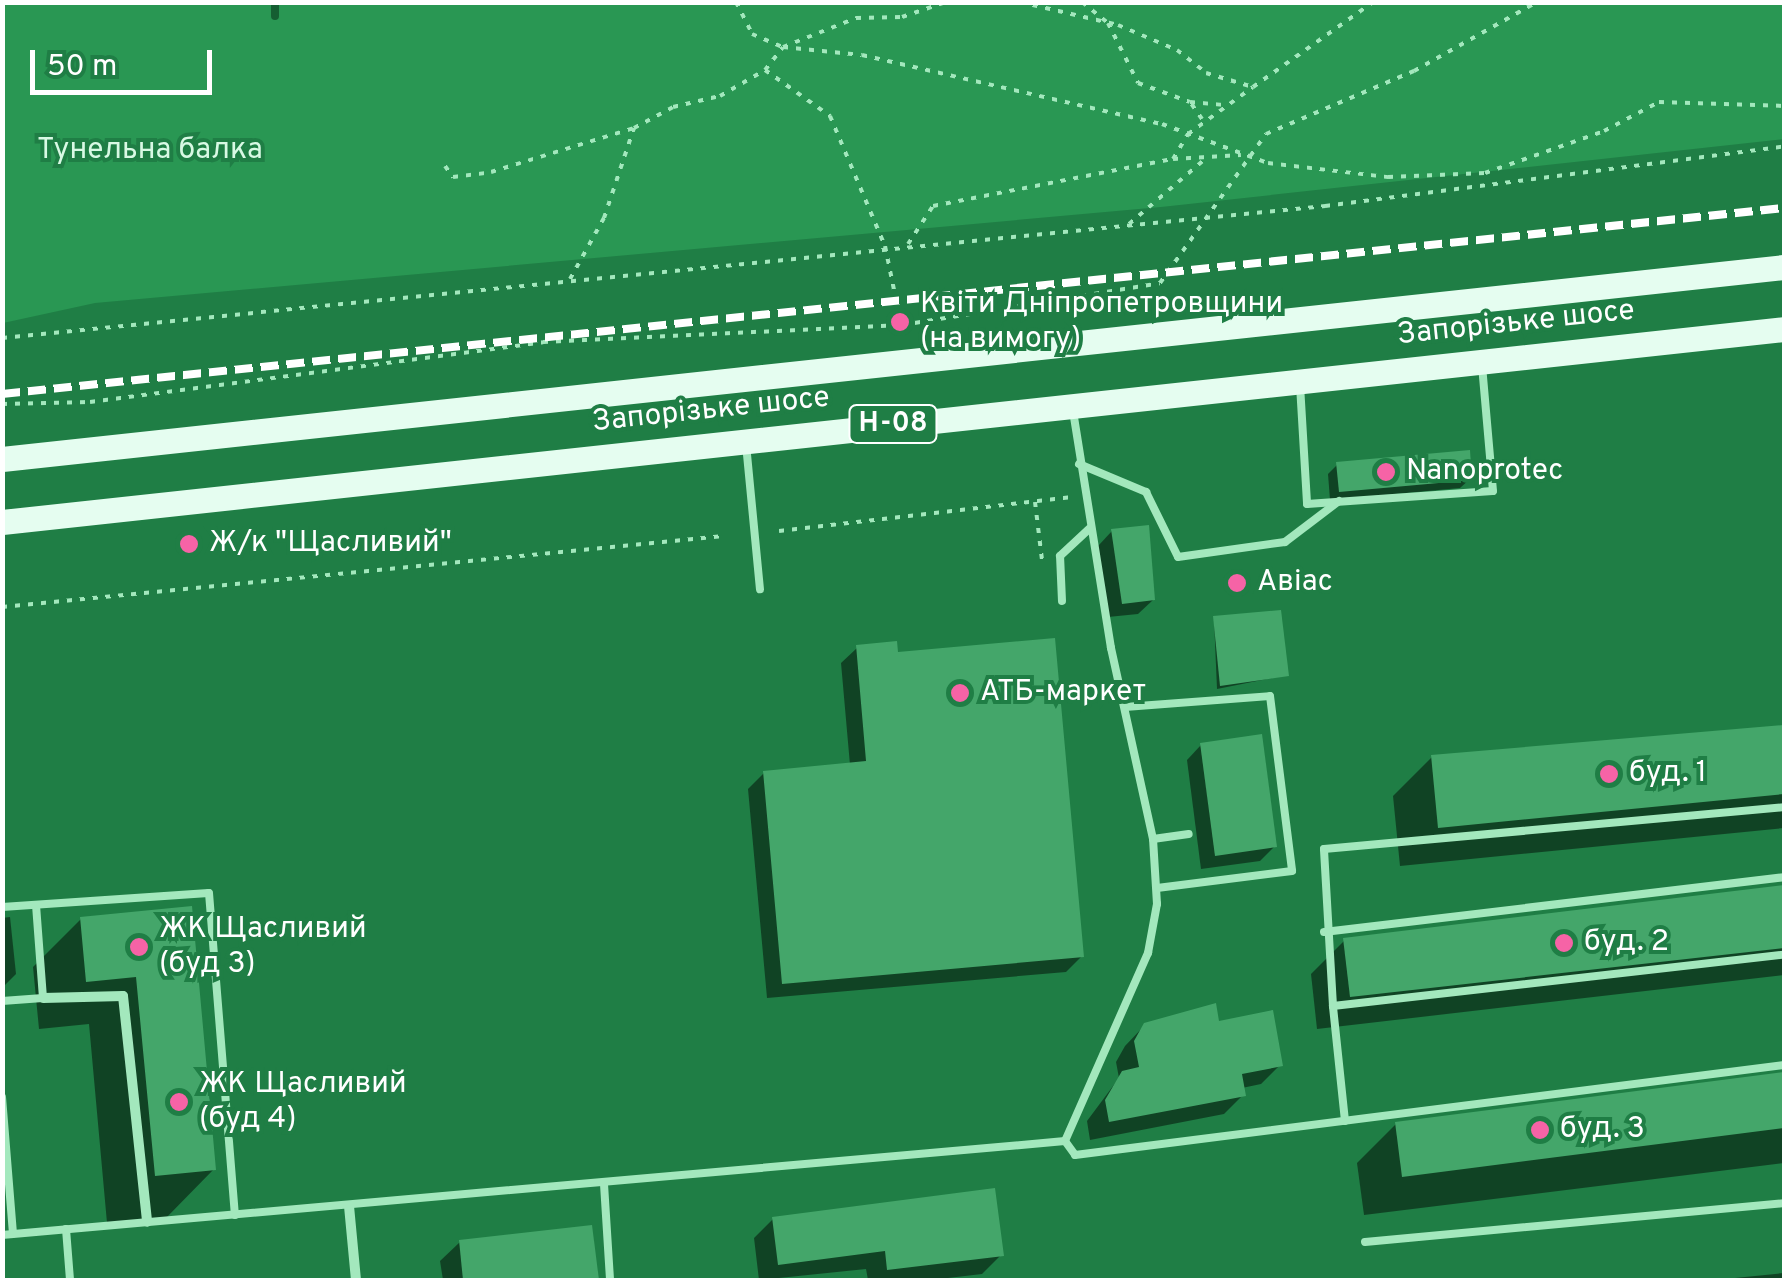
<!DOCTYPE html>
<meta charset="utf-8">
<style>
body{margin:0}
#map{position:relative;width:1787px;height:1283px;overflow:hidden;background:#1f7e45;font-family:Overpass,sans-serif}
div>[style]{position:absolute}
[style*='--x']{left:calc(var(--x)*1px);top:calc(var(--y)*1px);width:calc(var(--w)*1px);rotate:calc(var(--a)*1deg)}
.green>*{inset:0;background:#299753}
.shadow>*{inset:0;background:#0007}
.stream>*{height:8px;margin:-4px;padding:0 4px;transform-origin:4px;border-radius:4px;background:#155e32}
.building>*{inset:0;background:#44a66a}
.path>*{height:4px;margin-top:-2px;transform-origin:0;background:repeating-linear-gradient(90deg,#a3e8bd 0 5px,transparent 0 13px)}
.lane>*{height:8px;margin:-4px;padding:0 4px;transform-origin:4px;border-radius:4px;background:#a3e8bd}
.street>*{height:10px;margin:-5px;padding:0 5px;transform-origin:5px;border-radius:5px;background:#a3e8bd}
.primary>*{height:25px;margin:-12.5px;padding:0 12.5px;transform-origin:12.5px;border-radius:12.5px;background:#e5fdf0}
.rail>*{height:8px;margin-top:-4px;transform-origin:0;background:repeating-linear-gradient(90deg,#fff 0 18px,transparent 0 26px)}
.dots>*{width:28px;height:28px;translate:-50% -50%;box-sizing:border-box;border:5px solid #1f7e45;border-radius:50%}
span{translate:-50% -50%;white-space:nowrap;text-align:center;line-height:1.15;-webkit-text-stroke:8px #1f7e45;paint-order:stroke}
.shield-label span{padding:2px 8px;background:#1f7e45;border:2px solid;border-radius:8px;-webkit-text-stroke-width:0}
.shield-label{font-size:28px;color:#fff;font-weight:700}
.park-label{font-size:30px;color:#d8f9e4}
.poi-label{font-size:30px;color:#fff}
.left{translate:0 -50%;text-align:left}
.street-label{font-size:30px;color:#fff}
.frame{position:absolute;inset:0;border:5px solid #fff;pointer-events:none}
.scale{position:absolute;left:30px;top:50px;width:182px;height:45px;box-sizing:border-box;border:5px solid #fff;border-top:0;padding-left:12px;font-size:30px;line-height:35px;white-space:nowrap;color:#fff;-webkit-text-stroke:8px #1f7e45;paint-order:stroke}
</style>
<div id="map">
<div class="green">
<div style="clip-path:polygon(2px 3px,1784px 3px,1784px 139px,1161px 207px,95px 303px,3px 323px)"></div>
</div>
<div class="shadow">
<div style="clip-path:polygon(1337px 465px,1470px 479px,1460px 488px,1330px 500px,1328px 474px)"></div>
<div style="clip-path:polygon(1112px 531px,1153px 600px,1138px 614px,1108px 617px,1098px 546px)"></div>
<div style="clip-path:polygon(1214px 619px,1287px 675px,1217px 689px)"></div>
<div style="clip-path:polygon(857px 648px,895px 654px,1082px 956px,1066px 972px,767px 998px,748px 789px,764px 773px,850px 765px,841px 663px)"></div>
<div style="clip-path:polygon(1784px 728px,1784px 828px,1400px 866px,1393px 796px,1432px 757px)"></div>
<div style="clip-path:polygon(1201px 745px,1274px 847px,1260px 861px,1201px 869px,1187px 760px)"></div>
<div style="clip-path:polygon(1784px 887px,1784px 975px,1317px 1029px,1311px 974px,1344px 941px)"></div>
<div style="clip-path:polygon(190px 909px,214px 1169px,166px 1218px,107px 1223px,89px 1024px,39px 1029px,33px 967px,81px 919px)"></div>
<div style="clip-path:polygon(10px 917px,16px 974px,2px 988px,2px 918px)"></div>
<div style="clip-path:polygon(1217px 1024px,1280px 1065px,1261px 1084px,1242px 1088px,1243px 1095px,1224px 1114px,1090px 1140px,1087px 1121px,1119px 1078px,1116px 1062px,1125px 1046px,1145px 1025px)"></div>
<div style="clip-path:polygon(1784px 1076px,1784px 1163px,1364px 1215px,1357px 1163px,1396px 1124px)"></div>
<div style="clip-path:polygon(773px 1219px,1001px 1255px,982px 1274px,931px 1280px,868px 1280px,866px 1269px,759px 1280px,754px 1238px)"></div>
<div style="clip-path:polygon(590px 1227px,596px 1280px,443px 1280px,440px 1261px,460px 1242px)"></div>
<div style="clip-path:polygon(1784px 1273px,1784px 1280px,1715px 1280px)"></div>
</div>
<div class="stream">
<div style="--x:275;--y:16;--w:14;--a:-90"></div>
</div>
<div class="building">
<div style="clip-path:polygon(1470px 450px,1472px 480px,1339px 492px,1336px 462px)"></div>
<div style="clip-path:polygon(1149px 525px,1155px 600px,1122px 604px,1111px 529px)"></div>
<div style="clip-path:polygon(1281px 610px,1289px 676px,1220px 686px,1213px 616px)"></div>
<div style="clip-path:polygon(1055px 638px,1084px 957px,782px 984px,763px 771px,866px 761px,856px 645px,897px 641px,898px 652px)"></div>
<div style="clip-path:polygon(1784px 725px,1784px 794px,1438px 828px,1431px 755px)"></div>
<div style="clip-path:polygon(1262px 734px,1277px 847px,1215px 856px,1200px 743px)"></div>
<div style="clip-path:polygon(1784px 885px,1784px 948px,1350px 997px,1343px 938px)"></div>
<div style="clip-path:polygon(192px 906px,216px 1170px,155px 1176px,136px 977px,86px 982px,80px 917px)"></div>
<div style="clip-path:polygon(1216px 1003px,1219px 1021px,1273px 1010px,1283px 1066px,1242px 1074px,1246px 1096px,1109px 1122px,1105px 1100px,1122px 1071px,1139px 1067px,1134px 1041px,1144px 1023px)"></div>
<div style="clip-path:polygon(1784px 1072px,1784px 1128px,1402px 1177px,1395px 1122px)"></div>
<div style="clip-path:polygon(995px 1188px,1004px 1256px,887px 1270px,885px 1251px,778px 1265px,772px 1217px)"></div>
<div style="clip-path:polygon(592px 1225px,599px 1280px,463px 1280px,459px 1240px)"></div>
</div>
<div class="path">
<div style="--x:736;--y:2;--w:36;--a:63"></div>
<div style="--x:752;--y:34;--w:34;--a:23"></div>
<div style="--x:783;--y:47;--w:79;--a:5.8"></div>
<div style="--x:862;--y:55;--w:308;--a:13"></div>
<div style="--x:1162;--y:124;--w:113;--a:20.2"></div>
<div style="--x:1268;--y:163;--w:121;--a:6.7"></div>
<div style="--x:1388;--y:177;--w:97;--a:-2.4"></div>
<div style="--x:1485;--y:173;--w:126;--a:-19.4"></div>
<div style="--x:1604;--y:131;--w:62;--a:-27.8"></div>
<div style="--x:1659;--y:102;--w:125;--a:1.8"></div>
<div style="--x:1020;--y:2;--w:101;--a:13.2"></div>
<div style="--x:1118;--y:25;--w:64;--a:23"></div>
<div style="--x:1177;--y:50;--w:37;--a:38"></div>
<div style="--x:1206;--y:73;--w:49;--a:16.6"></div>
<div style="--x:1253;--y:87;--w:147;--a:-35.3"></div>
<div style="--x:1082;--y:2;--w:33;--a:39"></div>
<div style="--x:1108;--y:23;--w:67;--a:63.4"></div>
<div style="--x:1138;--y:83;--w:55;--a:20.1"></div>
<div style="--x:765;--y:70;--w:80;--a:35.3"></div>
<div style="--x:830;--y:116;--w:141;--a:67.1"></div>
<div style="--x:885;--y:246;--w:80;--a:78.4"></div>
<div style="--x:1202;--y:119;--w:21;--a:-125"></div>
<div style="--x:1190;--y:102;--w:33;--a:5"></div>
<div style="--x:1173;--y:159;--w:29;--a:-59"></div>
<div style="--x:1188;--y:134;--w:80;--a:-35.9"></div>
<div style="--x:445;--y:166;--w:14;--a:54"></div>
<div style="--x:453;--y:177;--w:38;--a:-7"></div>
<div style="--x:491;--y:172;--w:150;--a:-17.1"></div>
<div style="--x:1129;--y:224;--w:100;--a:-40.5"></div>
<div style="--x:908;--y:244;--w:45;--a:-56.7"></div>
<div style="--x:933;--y:206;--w:245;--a:-11.1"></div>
<div style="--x:1173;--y:159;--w:68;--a:-3.4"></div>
<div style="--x:570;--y:279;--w:70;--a:-60.9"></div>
<div style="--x:604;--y:218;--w:95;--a:-71.6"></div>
<div style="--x:634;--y:128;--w:44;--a:-28.3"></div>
<div style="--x:673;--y:107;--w:48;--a:-13.2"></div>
<div style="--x:720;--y:96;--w:52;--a:-30"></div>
<div style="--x:765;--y:70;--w:29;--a:-52"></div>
<div style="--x:783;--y:47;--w:79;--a:-21.7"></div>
<div style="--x:856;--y:18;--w:46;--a:-1.2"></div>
<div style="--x:902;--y:17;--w:46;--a:-18.8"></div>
<div style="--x:2;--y:338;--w:1330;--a:-5.7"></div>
<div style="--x:1325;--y:206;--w:463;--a:-7.4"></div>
<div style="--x:2;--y:404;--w:88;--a:-1.3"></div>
<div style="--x:90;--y:402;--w:457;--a:-7.5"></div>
<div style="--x:543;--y:342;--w:359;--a:-2.7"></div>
<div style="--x:902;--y:325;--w:261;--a:-9.2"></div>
<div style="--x:1160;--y:283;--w:183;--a:-54.6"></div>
<div style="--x:1266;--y:134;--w:161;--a:-23.1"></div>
<div style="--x:1414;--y:71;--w:141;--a:-29.3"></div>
<div style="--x:1035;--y:502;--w:58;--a:83.1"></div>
<div style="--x:779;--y:531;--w:295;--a:-6.6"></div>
<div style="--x:2;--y:607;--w:725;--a:-5.62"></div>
</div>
<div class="lane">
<div style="--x:1300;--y:385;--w:119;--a:86.6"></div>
<div style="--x:1307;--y:504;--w:186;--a:-4"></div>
<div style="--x:1493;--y:491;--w:125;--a:-95"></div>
<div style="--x:746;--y:444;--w:146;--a:84.5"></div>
<div style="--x:1079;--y:464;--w:73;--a:22.7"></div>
<div style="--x:1146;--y:492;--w:72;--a:63.8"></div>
<div style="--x:1178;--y:557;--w:108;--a:-8"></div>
<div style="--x:1285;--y:542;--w:68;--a:-37.2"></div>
<div style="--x:1062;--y:601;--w:45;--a:-92.5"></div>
<div style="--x:1060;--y:556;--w:40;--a:-43"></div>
<div style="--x:1125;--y:707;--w:145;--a:-4.3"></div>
<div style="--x:1270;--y:696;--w:176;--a:82.8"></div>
<div style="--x:1292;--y:871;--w:136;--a:172.8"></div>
<div style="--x:1153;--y:839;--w:36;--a:-8"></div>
<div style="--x:2;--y:907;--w:207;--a:-3.9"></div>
<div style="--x:209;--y:893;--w:323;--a:85.4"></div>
<div style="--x:1324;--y:932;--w:463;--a:-6.8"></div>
<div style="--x:2;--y:1001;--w:41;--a:-4.2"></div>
<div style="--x:43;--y:998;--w:93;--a:-94.3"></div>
<div style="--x:1333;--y:1006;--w:157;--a:-93.3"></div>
<div style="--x:1324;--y:849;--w:462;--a:-5.2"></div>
<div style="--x:2;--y:1097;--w:137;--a:85.4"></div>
<div style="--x:1345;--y:1121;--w:116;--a:-96"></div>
<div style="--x:1333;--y:1006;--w:454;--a:-6.5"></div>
<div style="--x:1065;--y:1141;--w:206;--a:-66.2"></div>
<div style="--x:1148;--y:953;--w:50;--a:-79.6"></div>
<div style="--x:1157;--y:904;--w:65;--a:-93.5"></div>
<div style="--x:1153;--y:839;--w:196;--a:-102.4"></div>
<div style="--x:1111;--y:648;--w:239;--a:-99.1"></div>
<div style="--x:604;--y:1184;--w:96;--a:86.4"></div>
<div style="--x:66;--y:1229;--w:51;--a:85.5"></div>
<div style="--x:2;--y:1235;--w:1067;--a:-5.05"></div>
<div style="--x:1065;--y:1141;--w:17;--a:54"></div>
<div style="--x:1075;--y:1155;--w:715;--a:-7.23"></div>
<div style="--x:1365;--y:1242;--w:421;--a:-5.3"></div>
</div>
<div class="street">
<div style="--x:43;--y:998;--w:80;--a:-1.4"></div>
<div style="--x:123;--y:996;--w:227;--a:83.9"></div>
<div style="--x:349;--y:1206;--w:74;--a:84.6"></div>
</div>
<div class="primary">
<div style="--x:2;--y:459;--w:1792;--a:-6.15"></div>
<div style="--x:2;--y:522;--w:1792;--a:-6.18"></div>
</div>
<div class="rail">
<div style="--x:2;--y:394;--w:1792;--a:-5.96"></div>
</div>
<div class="dots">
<div style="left:900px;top:322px;background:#f663a6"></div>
<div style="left:1386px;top:472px;background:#f663a6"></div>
<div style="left:189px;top:544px;background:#f663a6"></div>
<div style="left:1237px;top:583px;background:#f663a6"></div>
<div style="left:960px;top:693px;background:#f663a6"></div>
<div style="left:1609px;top:774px;background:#f663a6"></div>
<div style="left:1564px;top:943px;background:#f663a6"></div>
<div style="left:139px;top:947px;background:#f663a6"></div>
<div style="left:179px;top:1102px;background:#f663a6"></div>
<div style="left:1540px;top:1130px;background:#f663a6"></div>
</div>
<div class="shield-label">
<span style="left:893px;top:424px">Н-08</span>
</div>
<div class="park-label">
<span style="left:150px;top:151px">Тунельна балка</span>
</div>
<div class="poi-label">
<span class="left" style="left:920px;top:322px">Квіти Дніпропетровщини<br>(на вимогу)</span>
<span class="left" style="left:1406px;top:472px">Nanoprotec</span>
<span class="left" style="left:209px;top:544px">Ж/к "Щасливий"</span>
<span class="left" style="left:1257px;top:583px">Авіас</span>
<span class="left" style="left:980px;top:693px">АТБ-маркет</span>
<span class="left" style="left:1629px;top:774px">буд. 1</span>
<span class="left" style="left:159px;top:947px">ЖК Щасливий<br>(буд 3)</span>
<span class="left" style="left:1584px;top:943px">буд. 2</span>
<span class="left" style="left:199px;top:1102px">ЖК Щасливий<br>(буд 4)</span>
<span class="left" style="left:1560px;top:1130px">буд. 3</span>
</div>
<div class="street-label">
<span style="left:1516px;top:324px;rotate:-6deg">Запорізьке шосе</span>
<span style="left:711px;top:411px;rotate:-6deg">Запорізьке шосе</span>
</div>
<div class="frame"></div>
<div class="scale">50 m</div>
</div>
